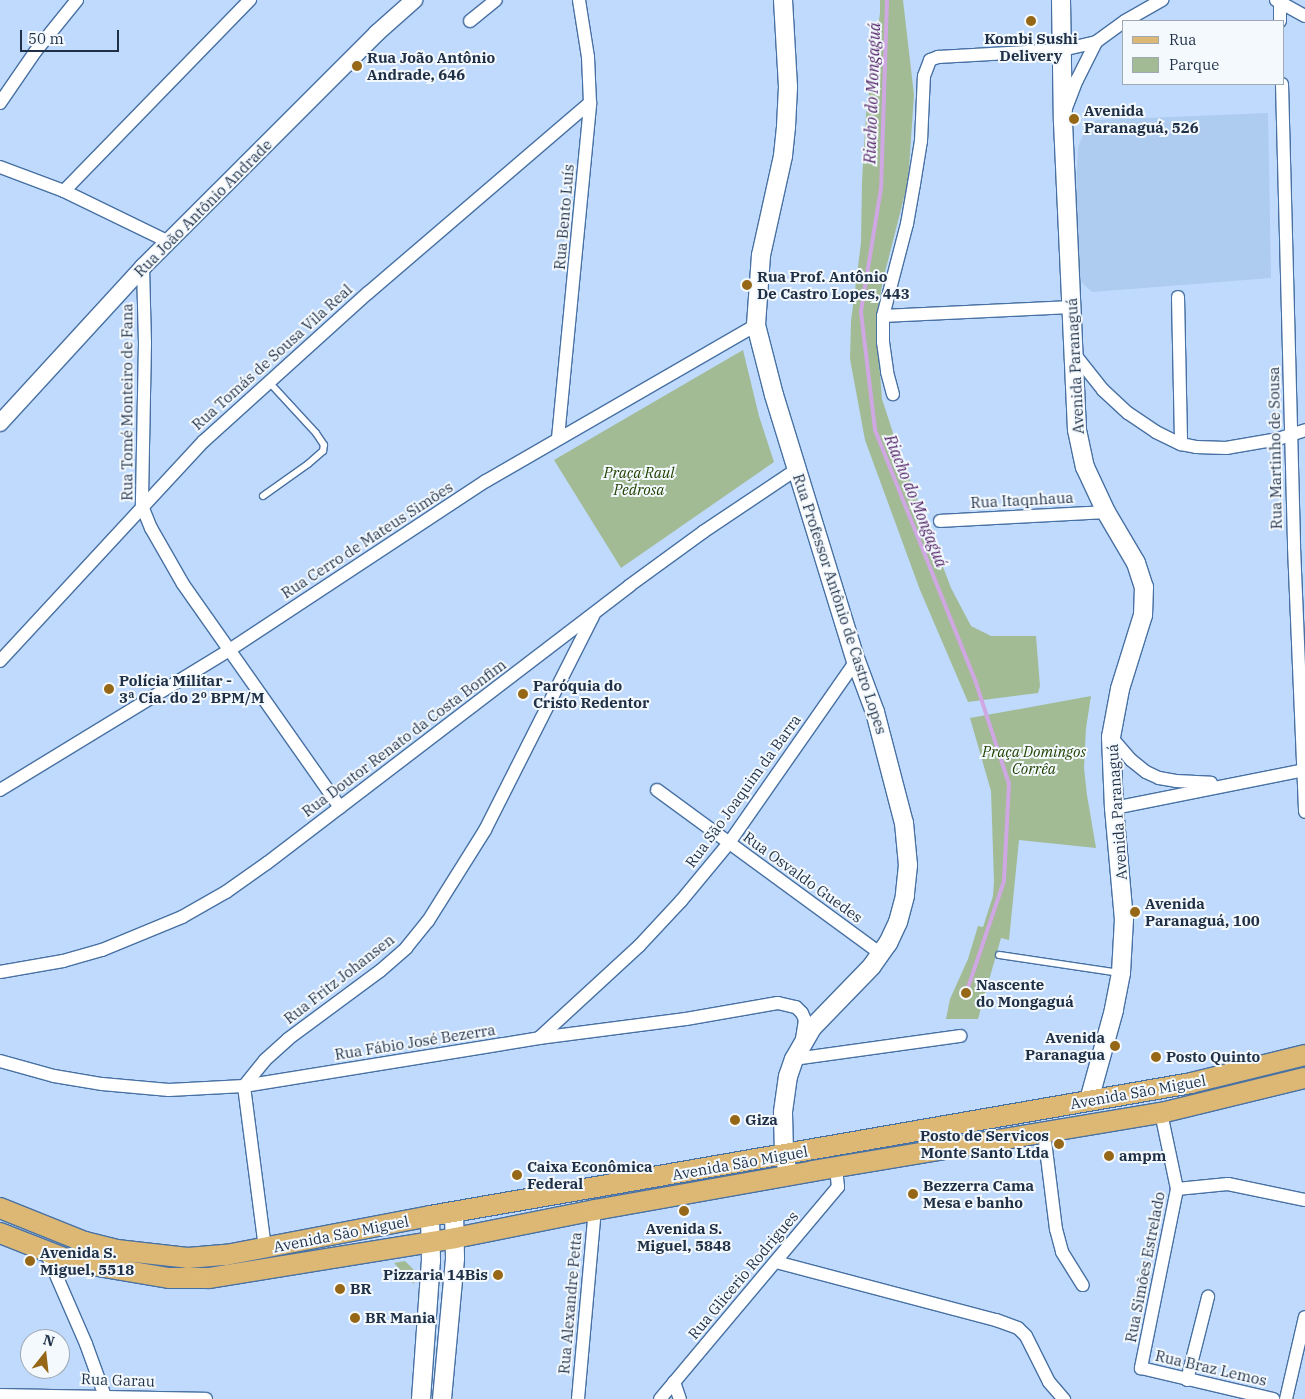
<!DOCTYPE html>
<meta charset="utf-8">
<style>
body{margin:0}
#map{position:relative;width:1305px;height:1399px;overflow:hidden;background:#bfdafc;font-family:"IBM Plex Serif",serif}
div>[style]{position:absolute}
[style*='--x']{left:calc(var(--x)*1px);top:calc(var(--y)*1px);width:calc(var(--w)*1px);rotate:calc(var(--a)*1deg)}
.built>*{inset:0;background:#aecbf0}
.green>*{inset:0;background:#a2bb95}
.stream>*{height:4px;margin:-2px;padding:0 2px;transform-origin:2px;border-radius:2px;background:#cfa7e2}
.roads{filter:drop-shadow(1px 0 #4871a3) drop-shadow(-1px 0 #4871a3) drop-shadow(0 1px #4871a3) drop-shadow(0 -1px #4871a3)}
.service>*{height:6px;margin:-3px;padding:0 3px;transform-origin:3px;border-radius:3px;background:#fff}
.minor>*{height:12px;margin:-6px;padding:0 6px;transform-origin:6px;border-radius:6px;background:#fff}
.tertiary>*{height:16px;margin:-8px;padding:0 8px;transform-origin:8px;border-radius:8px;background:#fff}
.secondary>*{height:18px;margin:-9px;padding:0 9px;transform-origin:9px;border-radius:9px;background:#fff}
.primary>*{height:20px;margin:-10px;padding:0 10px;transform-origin:10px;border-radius:10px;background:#ddb875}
.dots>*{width:14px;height:14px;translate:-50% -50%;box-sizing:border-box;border:2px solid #f4f9fe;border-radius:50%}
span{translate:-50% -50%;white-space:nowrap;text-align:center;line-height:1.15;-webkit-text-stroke:4px #f4f9fe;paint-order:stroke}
.poi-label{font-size:15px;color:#1f3046;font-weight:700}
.left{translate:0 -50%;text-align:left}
.right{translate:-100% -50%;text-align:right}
.street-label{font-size:15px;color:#1f3046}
.park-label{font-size:15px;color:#204201;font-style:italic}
.water-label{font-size:16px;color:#4d1c61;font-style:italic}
.legend{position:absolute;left:1122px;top:20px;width:162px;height:65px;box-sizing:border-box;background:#f4f9fe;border:1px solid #9fa9b4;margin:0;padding:6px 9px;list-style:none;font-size:15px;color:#1f3046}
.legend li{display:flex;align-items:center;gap:10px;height:25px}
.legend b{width:25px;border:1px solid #9fa9b4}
.north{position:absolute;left:20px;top:1329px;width:50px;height:50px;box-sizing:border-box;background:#f4f9fe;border:1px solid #9fa9b4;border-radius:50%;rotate:16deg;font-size:14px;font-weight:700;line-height:20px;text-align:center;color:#1f3046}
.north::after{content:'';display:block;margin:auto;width:18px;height:22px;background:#966717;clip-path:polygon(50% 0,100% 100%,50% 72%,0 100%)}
.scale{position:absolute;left:20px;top:30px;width:99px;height:22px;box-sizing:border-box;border:2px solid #1f3046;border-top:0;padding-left:6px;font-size:15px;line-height:18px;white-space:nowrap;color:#1f3046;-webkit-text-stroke:4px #f4f9fe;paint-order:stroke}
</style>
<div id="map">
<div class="built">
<div style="clip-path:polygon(1268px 113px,1271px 278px,1092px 292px,1079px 280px,1074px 243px,1078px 148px,1086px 127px,1097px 120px)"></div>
</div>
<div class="green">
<div style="clip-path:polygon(880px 0,903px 0,914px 95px,908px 182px,883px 280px,876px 321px,882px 399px,899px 451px,951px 588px,971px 626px,991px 636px,1036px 636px,1040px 686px,1038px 693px,968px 702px,920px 590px,865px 440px,850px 359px,851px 321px,861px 243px,862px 181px,866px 115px,880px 13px)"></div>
<div style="clip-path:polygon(743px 350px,759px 416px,774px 462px,621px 568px,554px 460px)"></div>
<div style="clip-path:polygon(1091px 696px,1086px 728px,1084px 768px,1087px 795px,1096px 848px,1019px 840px,1009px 940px,1001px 938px,978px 1019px,946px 1019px,950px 999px,968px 959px,978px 926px,983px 927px,993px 896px,994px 881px,991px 791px,970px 718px)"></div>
<div style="clip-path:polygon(405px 1261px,415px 1271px,414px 1284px,394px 1263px)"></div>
</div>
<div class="stream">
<div style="--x:887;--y:0;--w:188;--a:91.8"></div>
<div style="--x:881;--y:188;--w:126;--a:99.2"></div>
<div style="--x:861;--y:312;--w:119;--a:83.2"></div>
<div style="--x:875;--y:430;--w:272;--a:68.2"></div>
<div style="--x:976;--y:683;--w:106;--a:71.9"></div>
<div style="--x:1009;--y:784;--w:97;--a:93"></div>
<div style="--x:1004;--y:881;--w:118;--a:108.7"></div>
</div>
<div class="roads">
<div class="service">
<div style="--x:263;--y:496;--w:55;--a:-35.4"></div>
<div style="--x:308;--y:464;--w:20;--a:-41"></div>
<div style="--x:323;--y:451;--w:6;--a:-81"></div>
<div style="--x:324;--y:445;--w:14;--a:-124"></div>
<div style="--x:316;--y:433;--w:69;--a:-132.7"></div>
<div style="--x:999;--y:955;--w:121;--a:8.5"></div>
</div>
<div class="minor">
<div style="--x:1276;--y:0;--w:33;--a:29"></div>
<div style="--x:1280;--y:0;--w:21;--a:90"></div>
<div style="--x:470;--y:21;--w:33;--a:-39"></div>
<div style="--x:1125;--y:21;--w:43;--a:-29.6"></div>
<div style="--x:1282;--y:84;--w:463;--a:88.5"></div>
<div style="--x:1294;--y:547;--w:265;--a:87.6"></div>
<div style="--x:0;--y:103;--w:62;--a:-55.5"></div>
<div style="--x:35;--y:52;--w:67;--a:-51.1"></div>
<div style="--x:1066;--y:108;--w:30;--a:-69"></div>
<div style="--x:1077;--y:80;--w:42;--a:-63.4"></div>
<div style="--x:0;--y:167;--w:68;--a:20.6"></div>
<div style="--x:64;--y:191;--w:117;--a:25.9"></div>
<div style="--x:64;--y:191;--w:267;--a:-45.8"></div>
<div style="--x:143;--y:267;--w:76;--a:88.5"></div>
<div style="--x:145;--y:343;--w:163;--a:91.1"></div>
<div style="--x:142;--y:506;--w:24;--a:68"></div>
<div style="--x:151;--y:528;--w:64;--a:60.3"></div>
<div style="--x:183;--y:584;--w:273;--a:54.9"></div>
<div style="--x:1178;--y:297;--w:147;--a:88.8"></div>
<div style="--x:1071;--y:307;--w:188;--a:177.3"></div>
<div style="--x:883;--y:316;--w:95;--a:-75.4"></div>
<div style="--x:907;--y:224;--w:41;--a:-80.1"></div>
<div style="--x:914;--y:184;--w:44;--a:-80.8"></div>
<div style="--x:921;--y:141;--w:65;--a:-87.4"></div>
<div style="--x:924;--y:76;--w:17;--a:-69"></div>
<div style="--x:930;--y:60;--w:9;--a:-21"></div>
<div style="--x:938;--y:57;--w:124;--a:-3.2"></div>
<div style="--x:1062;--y:50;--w:35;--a:-13"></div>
<div style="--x:1096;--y:42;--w:34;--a:-36"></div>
<div style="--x:883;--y:316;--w:26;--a:90"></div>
<div style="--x:883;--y:342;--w:30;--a:82"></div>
<div style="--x:887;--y:372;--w:23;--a:75"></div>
<div style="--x:1072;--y:351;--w:50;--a:51.5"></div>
<div style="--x:1103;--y:390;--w:34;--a:43"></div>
<div style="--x:1128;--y:413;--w:34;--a:34"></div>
<div style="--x:1156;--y:432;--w:28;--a:26"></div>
<div style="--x:1181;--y:444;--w:15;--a:11"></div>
<div style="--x:1196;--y:447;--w:30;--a:2"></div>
<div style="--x:1226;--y:448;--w:53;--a:-9.8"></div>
<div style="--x:1278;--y:439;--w:28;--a:-18"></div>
<div style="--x:558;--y:438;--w:337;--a:-84.5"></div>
<div style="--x:590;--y:103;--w:46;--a:-92.5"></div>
<div style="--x:588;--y:57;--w:58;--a:-99"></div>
<div style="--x:940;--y:521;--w:166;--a:-3.1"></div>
<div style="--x:0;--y:661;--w:300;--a:-47.2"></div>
<div style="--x:204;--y:441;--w:221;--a:-42.1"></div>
<div style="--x:368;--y:293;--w:292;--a:-40.6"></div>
<div style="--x:1111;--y:737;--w:30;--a:49"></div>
<div style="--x:1131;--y:760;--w:19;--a:39"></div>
<div style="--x:1146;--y:772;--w:14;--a:25"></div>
<div style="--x:1159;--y:778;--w:17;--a:10"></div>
<div style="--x:1176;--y:781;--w:35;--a:3"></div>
<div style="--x:0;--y:790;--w:271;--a:-31.4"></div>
<div style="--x:231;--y:649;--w:305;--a:-33.4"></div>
<div style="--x:486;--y:481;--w:312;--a:-30"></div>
<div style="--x:657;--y:790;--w:278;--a:36.2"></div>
<div style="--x:1114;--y:808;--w:195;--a:-11.3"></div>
<div style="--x:0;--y:972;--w:64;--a:-9.9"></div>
<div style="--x:63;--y:961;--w:41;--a:-15.8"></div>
<div style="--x:102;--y:950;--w:87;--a:-22.4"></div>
<div style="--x:182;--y:917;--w:51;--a:-29.6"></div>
<div style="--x:226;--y:892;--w:50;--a:-35.3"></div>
<div style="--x:267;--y:863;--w:456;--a:-37.4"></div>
<div style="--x:629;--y:586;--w:92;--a:-36.1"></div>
<div style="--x:703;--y:532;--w:113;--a:-33.8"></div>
<div style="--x:539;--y:1038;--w:136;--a:-42.6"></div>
<div style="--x:639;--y:946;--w:62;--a:-47"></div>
<div style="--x:681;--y:901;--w:75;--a:-50.4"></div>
<div style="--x:729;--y:843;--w:222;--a:-55.1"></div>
<div style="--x:794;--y:1059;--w:168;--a:-7.9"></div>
<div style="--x:0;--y:1061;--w:56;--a:15.5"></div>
<div style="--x:54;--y:1076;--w:49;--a:9.5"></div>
<div style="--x:102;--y:1084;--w:67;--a:5.1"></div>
<div style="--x:169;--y:1090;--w:75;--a:-3.1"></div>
<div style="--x:244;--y:1086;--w:299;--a:-9.2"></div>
<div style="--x:539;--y:1038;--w:148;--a:-7.4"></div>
<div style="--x:686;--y:1019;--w:93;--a:-9.9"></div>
<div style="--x:778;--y:1003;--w:18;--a:13"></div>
<div style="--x:796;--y:1007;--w:8;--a:45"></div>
<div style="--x:802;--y:1013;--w:8;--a:67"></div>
<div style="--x:805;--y:1020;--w:20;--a:99"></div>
<div style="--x:1161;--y:1113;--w:78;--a:78.1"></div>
<div style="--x:1177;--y:1189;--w:183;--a:101.4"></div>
<div style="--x:1141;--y:1368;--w:136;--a:13.2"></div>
<div style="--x:1044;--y:1133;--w:97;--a:82.9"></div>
<div style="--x:1056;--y:1229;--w:24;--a:75"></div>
<div style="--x:1062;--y:1252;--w:39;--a:58"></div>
<div style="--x:1177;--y:1189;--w:51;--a:-5.6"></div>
<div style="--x:1228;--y:1184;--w:79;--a:11.7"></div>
<div style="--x:265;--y:1248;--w:163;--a:-97.4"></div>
<div style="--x:244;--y:1086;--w:33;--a:-51"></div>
<div style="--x:265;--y:1060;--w:31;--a:-42"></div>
<div style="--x:288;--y:1039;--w:114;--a:-36.5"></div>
<div style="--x:380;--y:971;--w:35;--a:-41"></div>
<div style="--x:406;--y:948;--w:35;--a:-51"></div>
<div style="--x:428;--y:921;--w:107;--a:-57.9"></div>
<div style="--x:485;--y:830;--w:240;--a:-63.2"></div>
<div style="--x:46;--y:1252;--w:100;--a:66.5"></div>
<div style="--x:86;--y:1344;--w:59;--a:70"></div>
<div style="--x:776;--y:1262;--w:228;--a:14.8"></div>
<div style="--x:996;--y:1320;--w:23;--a:20"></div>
<div style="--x:1018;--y:1328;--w:11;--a:45"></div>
<div style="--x:1026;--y:1336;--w:51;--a:63.4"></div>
<div style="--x:1049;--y:1382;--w:23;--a:49"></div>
<div style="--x:1187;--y:1380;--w:86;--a:-75.8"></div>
<div style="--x:674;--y:1382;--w:18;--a:71"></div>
<div style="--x:0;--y:1395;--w:206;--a:1.1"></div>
<div style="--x:578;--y:1399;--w:190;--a:-84.9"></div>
<div style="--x:660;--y:1399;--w:277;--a:-50"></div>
<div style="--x:838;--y:1187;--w:20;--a:-96"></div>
<div style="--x:1286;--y:1399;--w:84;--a:-77"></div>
</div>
<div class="tertiary">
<div style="--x:0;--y:423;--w:212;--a:-47.5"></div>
<div style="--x:143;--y:267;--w:331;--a:-45"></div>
<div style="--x:377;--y:33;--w:50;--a:-41.7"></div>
</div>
<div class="secondary">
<div style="--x:783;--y:0;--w:87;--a:86.7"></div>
<div style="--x:788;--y:87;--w:40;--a:92.9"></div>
<div style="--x:786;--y:127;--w:29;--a:96"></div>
<div style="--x:783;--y:156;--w:101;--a:102.5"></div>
<div style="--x:761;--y:255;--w:70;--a:94.1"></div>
<div style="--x:756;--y:325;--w:72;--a:75.6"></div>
<div style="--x:774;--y:395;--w:278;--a:72.9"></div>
<div style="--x:856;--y:661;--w:54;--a:69.6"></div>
<div style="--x:875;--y:712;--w:115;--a:75.4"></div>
<div style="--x:904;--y:823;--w:42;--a:84.6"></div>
<div style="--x:908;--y:865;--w:31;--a:96"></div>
<div style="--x:905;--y:896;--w:27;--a:105"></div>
<div style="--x:898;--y:922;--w:23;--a:115"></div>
<div style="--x:888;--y:943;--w:28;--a:125"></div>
<div style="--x:872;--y:966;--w:86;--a:134.1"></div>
<div style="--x:812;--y:1028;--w:36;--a:120"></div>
<div style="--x:794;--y:1059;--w:18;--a:109"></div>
<div style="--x:788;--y:1076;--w:37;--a:98"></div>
<div style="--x:783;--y:1113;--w:41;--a:88.6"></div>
<div style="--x:784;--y:1154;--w:14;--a:78"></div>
<div style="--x:1061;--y:0;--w:122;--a:89.1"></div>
<div style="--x:1063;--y:122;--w:308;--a:87.4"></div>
<div style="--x:1077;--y:430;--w:38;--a:78"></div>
<div style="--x:1085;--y:467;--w:50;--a:65"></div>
<div style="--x:1106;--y:512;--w:59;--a:59.5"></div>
<div style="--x:1136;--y:563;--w:25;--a:72"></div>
<div style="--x:1144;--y:587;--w:28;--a:92"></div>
<div style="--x:1143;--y:615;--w:77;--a:107.3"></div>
<div style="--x:1120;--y:689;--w:49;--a:100.6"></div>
<div style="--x:1111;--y:737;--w:71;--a:87.6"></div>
<div style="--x:1114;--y:808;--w:111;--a:84.9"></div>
<div style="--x:1124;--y:919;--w:54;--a:93.2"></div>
<div style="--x:1121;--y:973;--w:38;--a:101"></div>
<div style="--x:1114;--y:1010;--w:93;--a:105.5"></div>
<div style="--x:421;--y:1399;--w:138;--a:-85.9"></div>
<div style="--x:431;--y:1261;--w:45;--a:-91.3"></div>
<div style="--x:442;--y:1399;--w:142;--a:-84.7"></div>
<div style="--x:455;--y:1258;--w:46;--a:-91.2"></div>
</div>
<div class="primary">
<div style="--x:0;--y:1208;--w:92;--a:21.8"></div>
<div style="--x:85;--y:1242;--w:33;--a:14"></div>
<div style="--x:117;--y:1250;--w:71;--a:6.4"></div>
<div style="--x:188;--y:1258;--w:38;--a:-5"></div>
<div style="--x:226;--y:1255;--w:208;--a:-10.8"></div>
<div style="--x:430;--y:1216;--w:773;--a:-9.91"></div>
<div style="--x:1191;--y:1083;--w:117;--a:-13.8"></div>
<div style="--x:0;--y:1233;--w:79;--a:21.4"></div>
<div style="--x:74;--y:1262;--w:96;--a:9.6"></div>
<div style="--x:169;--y:1278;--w:40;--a:0"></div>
<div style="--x:209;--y:1278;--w:249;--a:-9.2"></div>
<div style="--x:455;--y:1238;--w:143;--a:-11.3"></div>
<div style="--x:595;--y:1210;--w:221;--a:-10.1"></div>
<div style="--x:813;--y:1171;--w:353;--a:-9.5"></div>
<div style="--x:1161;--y:1113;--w:148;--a:-13.7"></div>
</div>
</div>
<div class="dots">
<div style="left:1031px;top:21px;background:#966717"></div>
<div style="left:357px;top:66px;background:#966717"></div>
<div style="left:1074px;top:119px;background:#966717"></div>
<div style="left:747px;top:285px;background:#966717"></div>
<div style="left:109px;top:689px;background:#966717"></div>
<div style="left:523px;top:694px;background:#966717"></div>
<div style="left:1135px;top:912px;background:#966717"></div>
<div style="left:966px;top:993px;background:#966717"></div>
<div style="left:1115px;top:1046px;background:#966717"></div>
<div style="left:1156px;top:1057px;background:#966717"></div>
<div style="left:735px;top:1120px;background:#966717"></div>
<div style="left:1059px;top:1144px;background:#966717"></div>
<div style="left:1109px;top:1156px;background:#966717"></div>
<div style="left:517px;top:1175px;background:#966717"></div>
<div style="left:913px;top:1194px;background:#966717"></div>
<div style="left:684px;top:1211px;background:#966717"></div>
<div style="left:30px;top:1261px;background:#966717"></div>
<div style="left:498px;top:1275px;background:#966717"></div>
<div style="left:340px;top:1289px;background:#966717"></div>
<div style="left:355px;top:1318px;background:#966717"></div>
</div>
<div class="poi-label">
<span style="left:1031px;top:47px">Kombi Sushi<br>Delivery</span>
<span class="left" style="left:367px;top:66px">Rua João Antônio<br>Andrade, 646</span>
<span class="left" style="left:1084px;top:119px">Avenida<br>Paranaguá, 526</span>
<span class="left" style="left:757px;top:285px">Rua Prof. Antônio<br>De Castro Lopes, 443</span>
<span class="left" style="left:119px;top:689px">Polícia Militar -<br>3ª Cia. do 2º BPM/M</span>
<span class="left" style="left:533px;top:694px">Paróquia do<br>Cristo Redentor</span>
<span class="left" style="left:1145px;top:912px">Avenida<br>Paranaguá, 100</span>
<span class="left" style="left:976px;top:993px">Nascente<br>do Mongaguá</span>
<span class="right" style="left:1105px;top:1046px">Avenida<br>Paranagua</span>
<span class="left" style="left:1166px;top:1057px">Posto Quinto</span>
<span class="left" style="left:745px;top:1120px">Giza</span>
<span class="right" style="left:1049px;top:1144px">Posto de Servicos<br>Monte Santo Ltda</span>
<span class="left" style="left:1119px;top:1156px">ampm</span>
<span class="left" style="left:527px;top:1175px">Caixa Econômica<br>Federal</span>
<span class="left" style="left:923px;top:1194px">Bezzerra Cama<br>Mesa e banho</span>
<span style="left:684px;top:1237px">Avenida S.<br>Miguel, 5848</span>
<span class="left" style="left:40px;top:1261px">Avenida S.<br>Miguel, 5518</span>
<span class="right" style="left:488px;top:1275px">Pizzaria 14Bis</span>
<span class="left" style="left:350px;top:1289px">BR</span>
<span class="left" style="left:365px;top:1318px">BR Mania</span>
</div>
<div class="street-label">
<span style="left:203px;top:208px;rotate:-45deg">Rua João Antônio Andrade</span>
<span style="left:564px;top:217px;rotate:-85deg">Rua Bento Luís</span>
<span style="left:272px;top:357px;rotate:-42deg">Rua Tomás de Sousa Vila Real</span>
<span style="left:1075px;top:366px;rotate:-93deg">Avenida Paranaguá</span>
<span style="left:127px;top:402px;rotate:-90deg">Rua Tomé Monteiro de Fana</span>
<span style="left:1275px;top:448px;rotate:-91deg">Rua Martinho de Sousa</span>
<span style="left:1022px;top:500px;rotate:-3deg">Rua Itaqnhaua</span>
<span style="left:367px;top:540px;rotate:-33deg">Rua Cerro de Mateus Simões</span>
<span style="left:840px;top:604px;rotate:72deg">Rua Professor Antônio de Castro Lopes</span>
<span style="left:404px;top:738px;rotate:-37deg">Rua Doutor Renato da Costa Bonfim</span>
<span style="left:743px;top:791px;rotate:-54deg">Rua São Joaquim da Barra</span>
<span style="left:1117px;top:812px;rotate:-94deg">Avenida Paranaguá</span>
<span style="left:803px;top:877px;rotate:36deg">Rua Osvaldo Guedes</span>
<span style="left:339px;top:979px;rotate:-38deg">Rua Fritz Johansen</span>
<span style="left:415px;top:1042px;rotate:-9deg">Rua Fábio José Bezerra</span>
<span style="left:1138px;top:1092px;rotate:-10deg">Avenida São Miguel</span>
<span style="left:740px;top:1163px;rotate:-10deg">Avenida São Miguel</span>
<span style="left:341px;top:1234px;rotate:-11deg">Avenida São Miguel</span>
<span style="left:1145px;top:1267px;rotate:-79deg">Rua Simões Estrelado</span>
<span style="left:743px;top:1275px;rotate:-50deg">Rua Glicerio Rodrigues</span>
<span style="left:570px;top:1303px;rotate:-85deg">Rua Alexandre Petta</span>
<span style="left:1211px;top:1368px;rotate:13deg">Rua Braz Lemos</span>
<span style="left:118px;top:1380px;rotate:2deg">Rua Garau</span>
</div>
<div class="park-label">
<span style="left:639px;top:481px">Praça Raul<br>Pedrosa</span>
<span style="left:1034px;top:760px">Praça Domingos<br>Corrêa</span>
</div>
<div class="water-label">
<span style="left:872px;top:93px;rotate:-88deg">Riacho do Mongaguá</span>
<span style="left:916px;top:501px;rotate:68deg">Riacho do Mongaguá</span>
</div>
<ul class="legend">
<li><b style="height:6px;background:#ddb875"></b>Rua</li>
<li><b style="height:14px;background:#a2bb95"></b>Parque</li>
</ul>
<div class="north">N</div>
<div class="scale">50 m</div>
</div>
